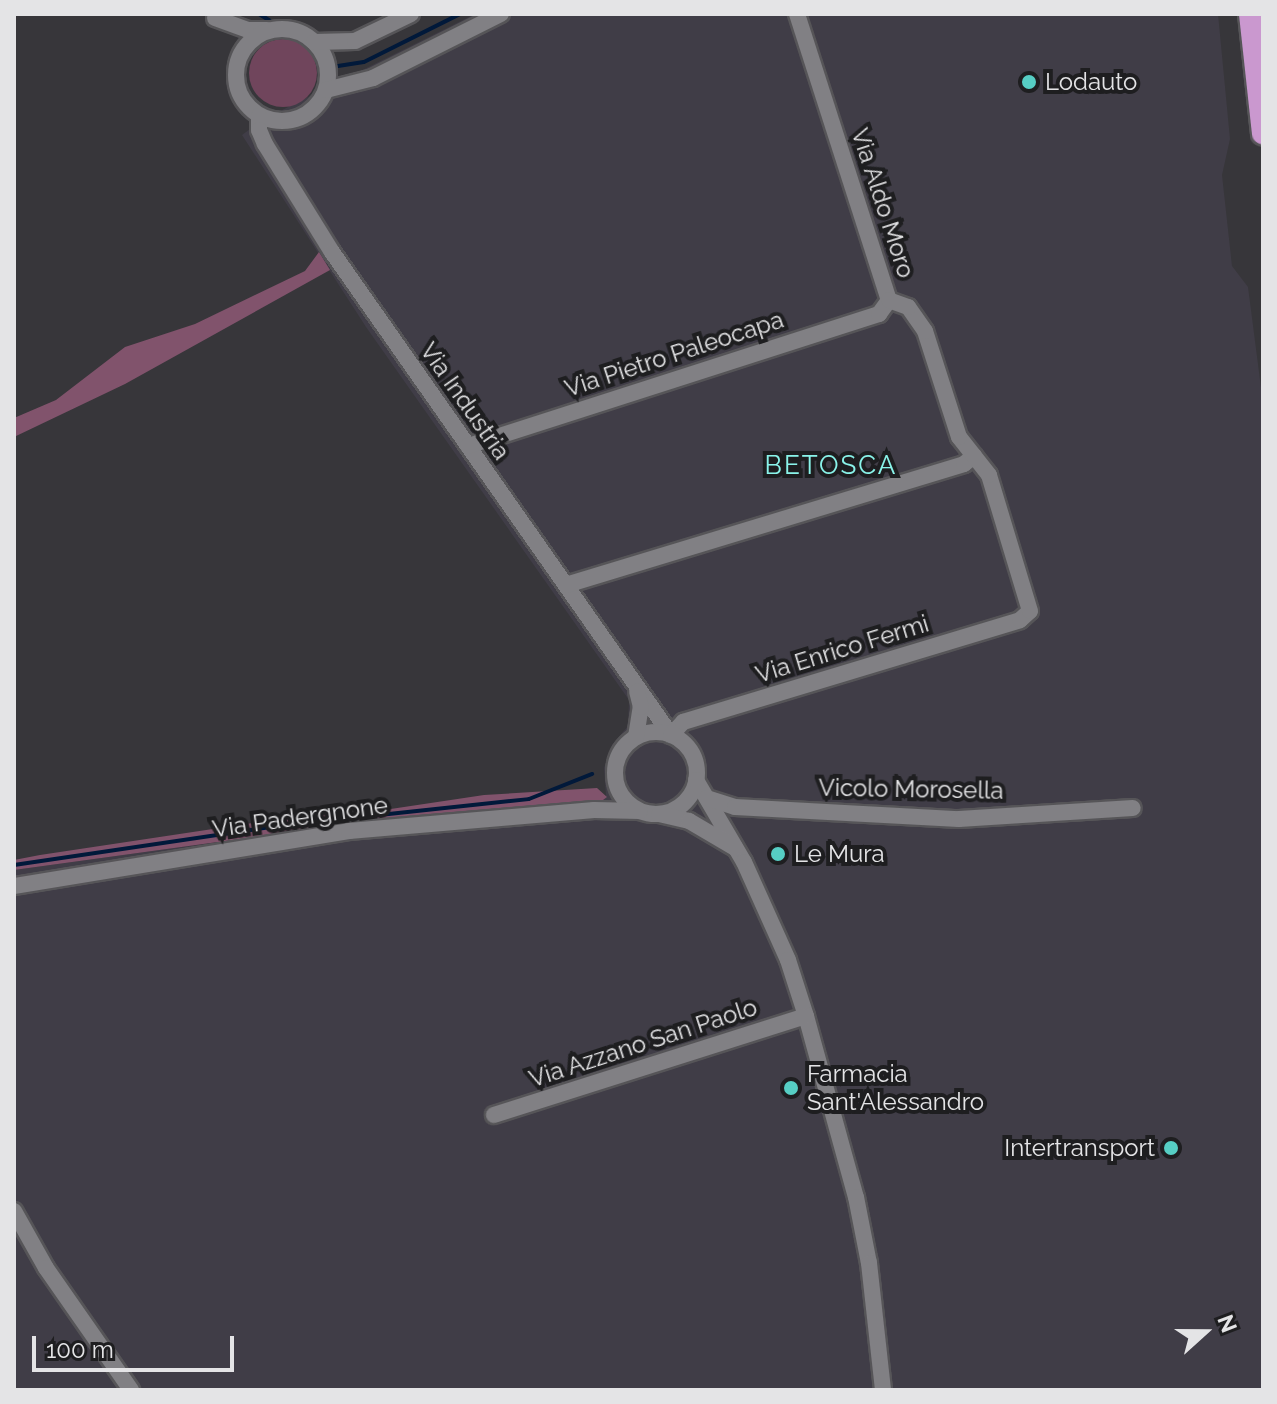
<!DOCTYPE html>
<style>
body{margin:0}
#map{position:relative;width:1277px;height:1404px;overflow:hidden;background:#37363a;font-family:Raleway,sans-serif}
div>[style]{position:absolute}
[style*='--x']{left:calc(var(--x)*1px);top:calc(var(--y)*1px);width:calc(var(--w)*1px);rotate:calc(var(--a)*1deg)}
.built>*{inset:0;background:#403d47}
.green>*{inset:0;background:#70455c}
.round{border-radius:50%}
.forest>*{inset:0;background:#81536c}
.stream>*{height:4px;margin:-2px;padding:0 2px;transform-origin:2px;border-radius:2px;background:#01193a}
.roads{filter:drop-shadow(2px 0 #565558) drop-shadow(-2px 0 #565558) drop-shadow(0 2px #565558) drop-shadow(0 -2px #565558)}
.minor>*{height:16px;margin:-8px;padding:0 8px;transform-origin:8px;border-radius:8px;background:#818084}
.minor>.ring{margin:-8px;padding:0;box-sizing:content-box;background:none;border:16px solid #818084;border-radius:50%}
.highway>*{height:22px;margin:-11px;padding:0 11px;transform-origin:11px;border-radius:11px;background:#ca98cf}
.dots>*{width:22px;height:22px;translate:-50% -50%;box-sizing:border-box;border:4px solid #1e1e20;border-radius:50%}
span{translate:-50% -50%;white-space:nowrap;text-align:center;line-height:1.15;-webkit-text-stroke:8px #1e1e20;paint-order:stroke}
.poi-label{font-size:24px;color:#e4e4e6}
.left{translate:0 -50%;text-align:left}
.right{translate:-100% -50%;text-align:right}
.street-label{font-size:24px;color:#e4e4e6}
.neighbourhood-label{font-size:26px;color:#8af4ea;letter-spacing:2px}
.frame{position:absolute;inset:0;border:16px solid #e4e4e6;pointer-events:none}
.north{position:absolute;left:1165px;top:1292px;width:80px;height:80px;-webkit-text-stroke:6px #1e1e20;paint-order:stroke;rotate:69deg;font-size:22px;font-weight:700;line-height:32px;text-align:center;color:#e4e4e6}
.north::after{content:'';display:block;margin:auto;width:28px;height:36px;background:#e4e4e6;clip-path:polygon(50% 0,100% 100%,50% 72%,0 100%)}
.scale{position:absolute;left:32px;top:1336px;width:202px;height:36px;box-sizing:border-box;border:4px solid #e4e4e6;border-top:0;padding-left:10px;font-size:24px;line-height:28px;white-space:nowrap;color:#e4e4e6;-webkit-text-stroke:6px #1e1e20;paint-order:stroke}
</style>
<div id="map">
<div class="built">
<div style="clip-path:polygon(475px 14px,1218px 14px,1230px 139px,1222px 175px,1232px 266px,1248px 287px,1263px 403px,1263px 1390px,14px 1390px,14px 870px,306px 830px,603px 800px,606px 796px,604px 768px,612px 745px,628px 726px,629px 700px,366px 327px,242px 135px,262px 120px)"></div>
</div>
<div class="green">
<div class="round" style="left:249px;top:39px;width:68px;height:68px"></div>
</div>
<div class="forest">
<div style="clip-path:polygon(319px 252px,330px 270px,125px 384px,14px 437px,14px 418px,56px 400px,125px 347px,195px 324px,305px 271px)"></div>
<div style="clip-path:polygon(597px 788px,607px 797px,603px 800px,306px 830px,14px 870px,14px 860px,40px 855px,299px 816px,364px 813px,484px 795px)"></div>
</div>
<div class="stream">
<div style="--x:259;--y:14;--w:12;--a:31"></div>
<div style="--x:338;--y:66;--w:26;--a:-9"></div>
<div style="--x:364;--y:62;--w:107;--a:-26.6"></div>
<div style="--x:14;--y:865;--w:266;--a:-8.4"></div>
<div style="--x:277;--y:826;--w:253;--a:-6.1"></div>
<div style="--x:529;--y:799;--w:68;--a:-21.6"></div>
</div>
<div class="roads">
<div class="minor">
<div style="--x:797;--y:14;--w:300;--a:72.2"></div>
<div style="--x:215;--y:18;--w:35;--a:20"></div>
<div style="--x:248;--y:30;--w:19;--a:0"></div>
<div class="ring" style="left:236px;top:29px;width:76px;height:76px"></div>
<div style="--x:314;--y:42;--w:41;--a:-1.4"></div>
<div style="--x:355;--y:41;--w:62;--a:-25.7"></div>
<div style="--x:326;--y:90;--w:49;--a:-14.3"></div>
<div style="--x:373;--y:78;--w:143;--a:-26.6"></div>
<div style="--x:259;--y:116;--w:14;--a:90"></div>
<div style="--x:259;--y:130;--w:15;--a:67"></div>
<div style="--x:265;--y:144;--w:127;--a:58.2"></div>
<div style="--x:332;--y:252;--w:590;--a:54.94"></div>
<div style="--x:468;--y:446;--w:432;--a:-17.8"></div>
<div style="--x:879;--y:314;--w:17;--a:-54"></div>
<div style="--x:566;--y:585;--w:416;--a:-16.9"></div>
<div style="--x:964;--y:464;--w:13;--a:-39"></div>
<div class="ring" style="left:615px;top:732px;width:66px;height:66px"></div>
<div style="--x:671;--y:735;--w:18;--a:-47"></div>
<div style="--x:683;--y:722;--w:352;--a:-16.8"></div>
<div style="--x:1020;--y:620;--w:13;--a:-42"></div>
<div style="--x:1030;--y:611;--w:142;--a:-106.8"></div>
<div style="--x:989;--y:475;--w:48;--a:-128.3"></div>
<div style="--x:959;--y:437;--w:111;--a:-107.8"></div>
<div style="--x:925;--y:331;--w:29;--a:-125"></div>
<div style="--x:908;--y:307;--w:20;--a:-160"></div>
<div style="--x:636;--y:737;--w:30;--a:-81"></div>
<div style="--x:641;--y:707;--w:16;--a:-104"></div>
<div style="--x:696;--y:780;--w:95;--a:59.7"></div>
<div style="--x:744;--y:862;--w:107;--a:65.8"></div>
<div style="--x:788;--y:960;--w:59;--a:72.2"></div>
<div style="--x:806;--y:1016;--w:188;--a:74.6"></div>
<div style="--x:856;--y:1197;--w:67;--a:78.9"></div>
<div style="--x:869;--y:1263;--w:128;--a:83.7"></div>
<div style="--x:707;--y:798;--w:29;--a:18"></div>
<div style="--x:735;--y:807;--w:224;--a:3.1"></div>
<div style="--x:959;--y:819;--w:174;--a:-3.6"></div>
<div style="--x:659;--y:814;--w:31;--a:13"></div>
<div style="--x:689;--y:821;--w:53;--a:30.4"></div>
<div style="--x:14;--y:886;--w:339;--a:-9.3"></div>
<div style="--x:349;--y:831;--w:246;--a:-4.9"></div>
<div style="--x:594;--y:810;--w:46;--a:1.2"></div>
<div style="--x:494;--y:1115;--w:327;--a:-17.6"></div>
<div style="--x:14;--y:1211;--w:65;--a:60.7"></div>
<div style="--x:46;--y:1268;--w:149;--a:55.1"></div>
</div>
<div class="highway">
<div style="--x:1250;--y:14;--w:120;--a:83.8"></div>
</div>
</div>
<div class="dots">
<div style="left:1029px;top:82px;background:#56cec4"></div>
<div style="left:778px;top:854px;background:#56cec4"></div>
<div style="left:791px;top:1088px;background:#56cec4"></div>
<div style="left:1171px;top:1148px;background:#56cec4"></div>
</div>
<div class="poi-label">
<span class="left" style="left:1045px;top:82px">Lodauto</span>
<span class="left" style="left:794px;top:854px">Le Mura</span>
<span class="left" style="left:807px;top:1088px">Farmacia<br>Sant'Alessandro</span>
<span class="right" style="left:1155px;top:1148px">Intertransport</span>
</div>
<div class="street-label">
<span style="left:883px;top:203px;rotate:72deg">Via Aldo Moro</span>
<span style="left:674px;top:354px;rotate:-18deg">Via Pietro Paleocapa</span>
<span style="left:465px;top:401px;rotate:55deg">Via Industria</span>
<span style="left:842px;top:649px;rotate:-17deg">Via Enrico Fermi</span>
<span style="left:911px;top:789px;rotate:1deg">Vicolo Morosella</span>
<span style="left:300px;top:817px;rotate:-8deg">Via Padergnone</span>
<span style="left:643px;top:1043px;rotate:-18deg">Via Azzano San Paolo</span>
</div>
<div class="neighbourhood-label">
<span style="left:831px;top:466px">BETOSCA</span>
</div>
<div class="frame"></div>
<div class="north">N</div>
<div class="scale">100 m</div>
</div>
